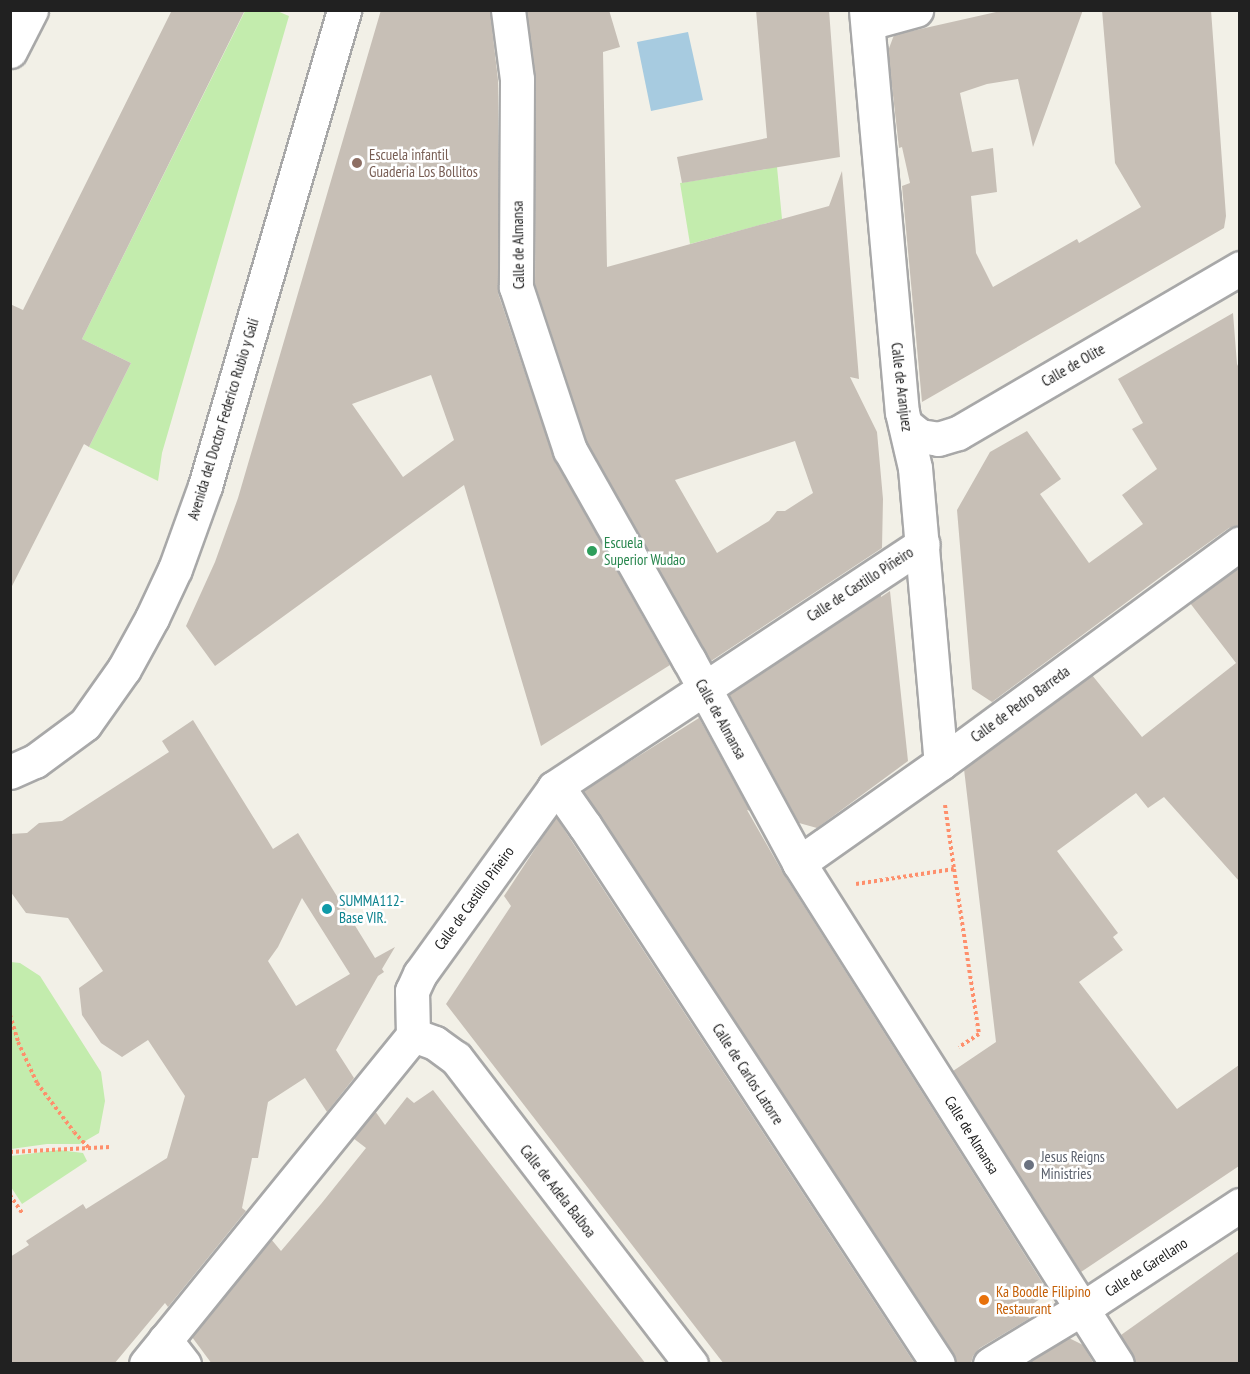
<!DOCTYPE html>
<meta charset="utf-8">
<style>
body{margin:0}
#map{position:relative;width:1250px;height:1374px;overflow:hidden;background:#f2f0e7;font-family:"PT Sans Narrow",sans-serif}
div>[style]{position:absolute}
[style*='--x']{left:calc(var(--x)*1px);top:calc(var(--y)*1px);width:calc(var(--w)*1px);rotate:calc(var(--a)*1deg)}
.grass>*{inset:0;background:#c3ecad}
.water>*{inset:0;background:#a7cbe0}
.building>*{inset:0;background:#c7bfb6}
.path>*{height:4px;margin-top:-2px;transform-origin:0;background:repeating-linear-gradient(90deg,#fe8f6c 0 3px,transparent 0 6px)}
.roads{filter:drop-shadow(2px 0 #a8a8a8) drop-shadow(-2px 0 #a8a8a8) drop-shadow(0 2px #a8a8a8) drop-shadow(0 -2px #a8a8a8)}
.minor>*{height:33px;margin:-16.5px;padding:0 16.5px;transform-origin:16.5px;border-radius:16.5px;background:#fff}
.dots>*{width:16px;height:16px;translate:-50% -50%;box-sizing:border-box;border:3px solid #fff;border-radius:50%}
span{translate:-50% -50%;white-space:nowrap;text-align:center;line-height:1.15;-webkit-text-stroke:5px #fff;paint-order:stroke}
.education-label{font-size:15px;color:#785e54}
.left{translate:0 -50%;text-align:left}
.street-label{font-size:15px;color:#212121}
.leisure-label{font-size:15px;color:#27864d}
.culture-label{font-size:15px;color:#0d838f}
.worship-label{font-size:15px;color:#5b616d}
.food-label{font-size:15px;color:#c56008}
.frame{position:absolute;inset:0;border:12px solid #212121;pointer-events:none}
</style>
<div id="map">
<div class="grass">
<div style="clip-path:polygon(245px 11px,277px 11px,289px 16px,162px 453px,158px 481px,89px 447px,131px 363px,82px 339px)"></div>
<div style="clip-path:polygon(775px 146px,782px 219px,690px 244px,680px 183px,767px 169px)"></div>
<div style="clip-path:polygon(11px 962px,20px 963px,40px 976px,101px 1072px,105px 1101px,99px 1133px,80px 1144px,47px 1144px,11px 1149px)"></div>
<div style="clip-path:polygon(59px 1150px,83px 1153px,87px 1161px,22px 1204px,11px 1187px,11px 1156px)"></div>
</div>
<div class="water">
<div style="clip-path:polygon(688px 32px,703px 100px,651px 111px,637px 42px)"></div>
</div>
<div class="building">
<div style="clip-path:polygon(172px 10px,245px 10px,82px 339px,131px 363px,89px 447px,84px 444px,10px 590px,10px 304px,23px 310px)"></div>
<div style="clip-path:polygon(evenodd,381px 10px,490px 10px,498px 80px,498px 293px,554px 459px,670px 665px,541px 746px,464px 485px,215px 666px,186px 626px,215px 562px,238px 498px,381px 10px,431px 375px,454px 440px,403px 477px,352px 404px,431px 375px)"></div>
<div style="clip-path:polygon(evenodd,527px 10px,609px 10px,620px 47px,603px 52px,607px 267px,829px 206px,842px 171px,859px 379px,850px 377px,877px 432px,883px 499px,882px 548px,711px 661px,587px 442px,535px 284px,536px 79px,527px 10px,795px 441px,813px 493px,785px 511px,777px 511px,769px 521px,717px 553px,675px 480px,795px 441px)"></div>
<div style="clip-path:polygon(756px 10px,829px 10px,840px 157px,682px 183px,677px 157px,767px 138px)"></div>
<div style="clip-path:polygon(1005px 10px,1083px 10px,1033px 147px,1018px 79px,987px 84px,960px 93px,972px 152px,993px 148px,997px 192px,971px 196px,976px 253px,993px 287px,1077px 239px,1079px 243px,1141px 207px,1115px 163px,1102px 10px,1211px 10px,1226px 216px,1224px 228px,922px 402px,902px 186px,910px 183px,902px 147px,899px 148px,888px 51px,894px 35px)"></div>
<div style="clip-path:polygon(1233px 313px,1237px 364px,1239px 368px,1239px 525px,1229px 528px,1166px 573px,992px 702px,972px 689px,957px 510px,990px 452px,1027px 431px,1061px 479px,1040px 494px,1089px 563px,1143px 524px,1122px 495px,1157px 469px,1132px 429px,1143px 423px,1118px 379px)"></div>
<div style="clip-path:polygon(1239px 567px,1239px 881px,1164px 797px,1148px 808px,1136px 793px,1057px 851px,1118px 933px,1113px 937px,1123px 950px,1079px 982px,1177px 1109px,1239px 1065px,1239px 1166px,1081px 1272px,953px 1071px,996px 1042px,964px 769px,1092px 675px,1142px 737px,1236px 663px,1190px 603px)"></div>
<div style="clip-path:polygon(890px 591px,908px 761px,817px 828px,799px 823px,729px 694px,881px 594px,881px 597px)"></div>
<div style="clip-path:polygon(699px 718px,750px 811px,747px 810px,783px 873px,1049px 1293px,1019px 1313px,1030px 1318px,980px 1348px,973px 1356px,971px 1364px,957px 1364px,954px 1354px,583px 791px)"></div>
<div style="clip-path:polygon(evenodd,193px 720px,273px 849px,298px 833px,375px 958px,395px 947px,382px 969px,384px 972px,378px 976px,336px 1050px,354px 1078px,327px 1112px,305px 1078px,268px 1102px,258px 1158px,252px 1158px,242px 1208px,246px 1211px,168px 1307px,165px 1303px,114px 1364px,10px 1364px,10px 1257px,29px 1245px,26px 1241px,83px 1204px,86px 1209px,167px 1158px,185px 1096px,148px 1040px,122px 1057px,101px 1043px,82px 1015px,79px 988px,103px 971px,68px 918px,26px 913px,10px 891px,10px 834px,27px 833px,39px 823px,62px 821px,169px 752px,162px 741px,193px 720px,302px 898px,350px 974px,296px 1006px,268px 961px,278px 947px,302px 898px)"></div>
<div style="clip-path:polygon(556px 817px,569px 837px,915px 1364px,724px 1364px,446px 1004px,511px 906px,504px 896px)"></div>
<div style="clip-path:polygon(433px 1090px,646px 1364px,212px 1364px,192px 1337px,271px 1239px,281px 1251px,321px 1204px,366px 1148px,353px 1138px,375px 1111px,385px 1125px,407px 1097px,414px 1103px)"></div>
<div style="clip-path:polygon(1239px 1251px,1239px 1364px,1136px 1364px,1121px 1335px)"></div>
<div style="clip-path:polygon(1069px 1338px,1083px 1345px,1094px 1364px,1027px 1364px)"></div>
</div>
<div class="path">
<div style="--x:945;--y:805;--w:65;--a:82"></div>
<div style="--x:856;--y:884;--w:99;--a:-8.7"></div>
<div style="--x:954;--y:869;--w:167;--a:81.4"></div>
<div style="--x:979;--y:1034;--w:24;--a:147"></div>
<div style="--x:10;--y:1015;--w:28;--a:73"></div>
<div style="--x:18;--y:1042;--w:45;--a:65.1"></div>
<div style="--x:37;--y:1083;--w:61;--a:52.9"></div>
<div style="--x:74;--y:1132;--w:21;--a:47"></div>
<div style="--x:10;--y:1152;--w:100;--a:-2.9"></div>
<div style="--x:10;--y:1195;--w:23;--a:56"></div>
</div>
<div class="roads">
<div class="minor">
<div style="--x:508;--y:10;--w:70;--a:82.6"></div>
<div style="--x:517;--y:79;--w:208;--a:90.3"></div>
<div style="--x:516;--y:287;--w:172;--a:71.7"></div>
<div style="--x:570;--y:450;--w:241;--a:60.5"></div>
<div style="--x:689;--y:660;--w:231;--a:61.5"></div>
<div style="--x:799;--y:863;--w:593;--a:57.6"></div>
<div style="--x:866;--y:10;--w:404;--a:84.9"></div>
<div style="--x:902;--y:412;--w:57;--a:76.9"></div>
<div style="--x:915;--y:468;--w:296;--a:85"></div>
<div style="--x:868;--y:23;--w:50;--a:-15.2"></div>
<div style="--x:10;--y:51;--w:46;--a:-62.9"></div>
<div style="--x:905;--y:424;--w:19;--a:39"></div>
<div style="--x:920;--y:436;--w:18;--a:9"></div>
<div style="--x:938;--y:439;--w:21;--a:-17"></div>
<div style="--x:958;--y:433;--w:327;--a:-30.3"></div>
<div style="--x:10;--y:772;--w:27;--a:-24"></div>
<div style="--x:35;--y:761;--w:62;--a:-36.5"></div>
<div style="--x:85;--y:724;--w:67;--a:-54.7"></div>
<div style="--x:124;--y:669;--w:58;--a:-61.2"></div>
<div style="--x:152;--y:618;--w:54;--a:-64.9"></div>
<div style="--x:175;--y:569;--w:88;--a:-70.1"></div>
<div style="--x:205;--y:486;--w:496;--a:-73.7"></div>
<div style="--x:554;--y:788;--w:16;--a:43"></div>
<div style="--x:566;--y:799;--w:33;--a:55"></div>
<div style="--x:585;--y:826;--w:643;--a:56.73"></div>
<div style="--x:799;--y:863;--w:174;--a:-35.2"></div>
<div style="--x:941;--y:763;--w:371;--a:-36.3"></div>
<div style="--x:413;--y:1035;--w:23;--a:20"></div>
<div style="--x:435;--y:1043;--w:26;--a:36"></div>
<div style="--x:456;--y:1058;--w:386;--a:52.5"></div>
<div style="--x:165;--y:1340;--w:31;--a:52"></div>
<div style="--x:146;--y:1364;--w:424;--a:-50.9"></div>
<div style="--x:413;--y:1035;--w:44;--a:-91.3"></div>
<div style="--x:412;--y:991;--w:19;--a:-65"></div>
<div style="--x:420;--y:974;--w:229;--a:-54.2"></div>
<div style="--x:554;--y:788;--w:442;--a:-33.5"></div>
<div style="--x:990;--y:1364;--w:122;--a:-31.2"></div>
<div style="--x:1094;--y:1301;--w:175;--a:-33.3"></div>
</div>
</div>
<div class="dots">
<div style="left:357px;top:163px;background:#8d6e63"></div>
<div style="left:592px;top:551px;background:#2e9e5b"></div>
<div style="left:327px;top:909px;background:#0f9aa8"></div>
<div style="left:1029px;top:1165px;background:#6b7280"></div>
<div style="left:984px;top:1300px;background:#e8710a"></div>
</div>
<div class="education-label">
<span class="left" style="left:369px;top:163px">Escuela infantil<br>Guaderia Los Bollitos</span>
</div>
<div class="street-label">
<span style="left:518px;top:245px;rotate:-91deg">Calle de Almansa</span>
<span style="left:1073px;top:365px;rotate:-30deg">Calle de Olite</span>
<span style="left:902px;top:387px;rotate:83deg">Calle de Aranjuez</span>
<span style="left:223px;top:419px;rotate:-73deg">Avenida del Doctor Federico Rubio y Galí</span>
<span style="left:860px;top:584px;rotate:-33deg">Calle de Castillo Piñeiro</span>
<span style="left:1020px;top:704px;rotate:-36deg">Calle de Pedro Barreda</span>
<span style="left:721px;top:719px;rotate:61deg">Calle de Almansa</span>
<span style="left:474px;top:898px;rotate:-54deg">Calle de Castillo Piñeiro</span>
<span style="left:748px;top:1074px;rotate:57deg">Calle de Carlos Latorre</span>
<span style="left:972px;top:1135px;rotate:58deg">Calle de Almansa</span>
<span style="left:558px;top:1191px;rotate:52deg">Calle de Adela Balboa</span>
<span style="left:1146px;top:1267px;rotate:-33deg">Calle de Garellano</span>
</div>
<div class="leisure-label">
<span class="left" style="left:604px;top:551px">Escuela<br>Superior Wudao</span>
</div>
<div class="culture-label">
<span class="left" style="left:339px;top:909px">SUMMA112-<br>Base VIR.</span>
</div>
<div class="worship-label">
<span class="left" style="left:1041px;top:1165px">Jesus Reigns<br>Ministries</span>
</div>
<div class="food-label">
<span class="left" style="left:996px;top:1300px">Ka Boodle Filipino<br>Restaurant</span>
</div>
<div class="frame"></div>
</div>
